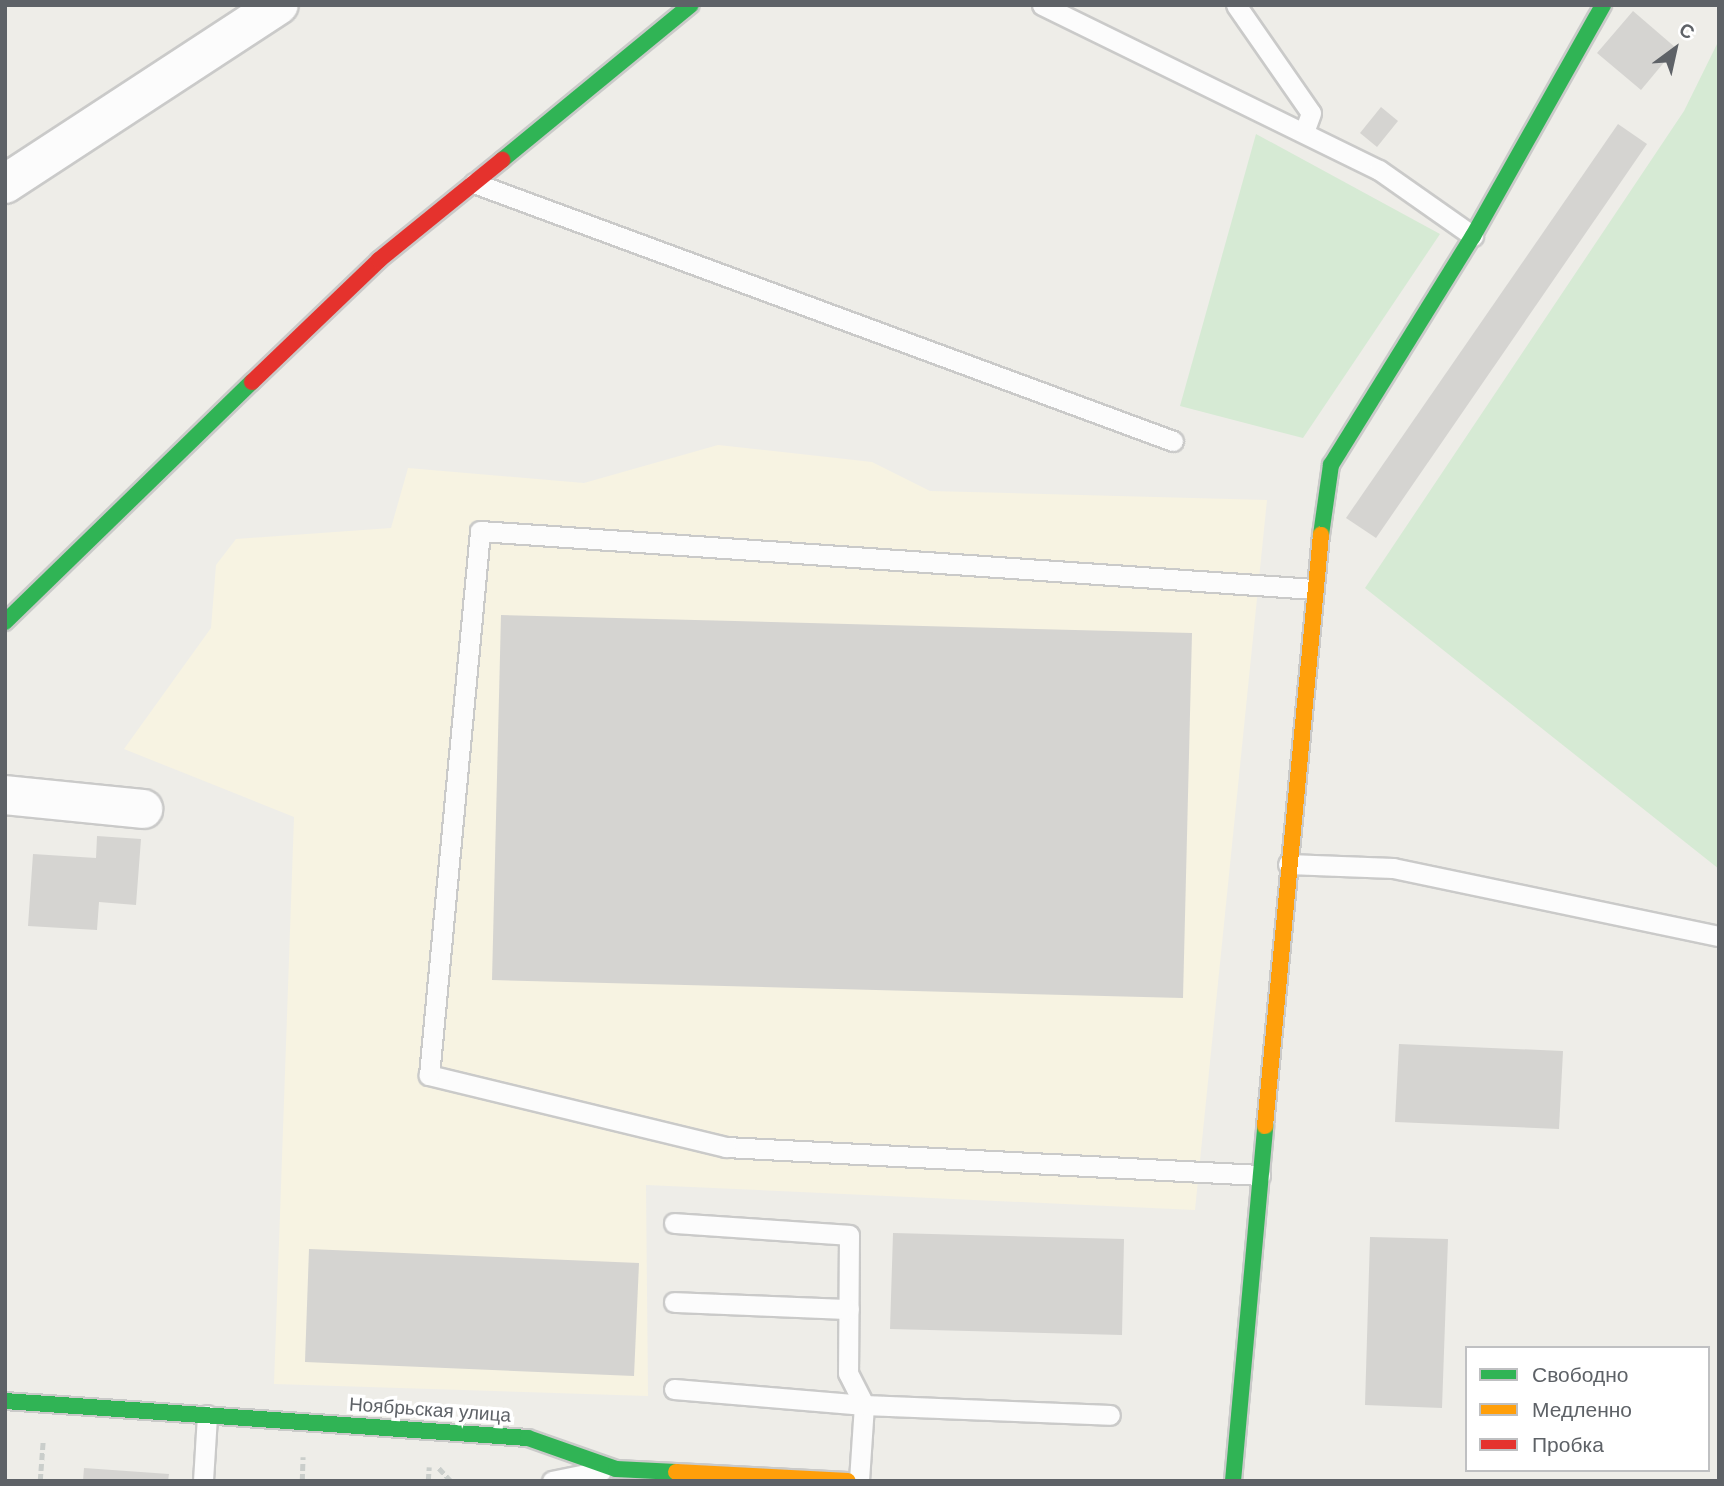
<!DOCTYPE html>
<meta charset="utf-8">
<style>
body{margin:0}
#map{position:relative;width:1724px;height:1486px;overflow:hidden;background:#eeede8;font-family:"DM Sans",sans-serif}
div>[style]{position:absolute}
[style*='--x']{left:calc(var(--x)*1px);top:calc(var(--y)*1px);width:calc(var(--w)*1px);rotate:calc(var(--a)*1deg)}
.commercial>*{inset:0;background:#f7f3e2}
.green>*{inset:0;background:#d6ead4}
.building>*{inset:0;background:#d5d4d1}
.path>*{height:4.5px;margin-top:-2.25px;transform-origin:0;background:repeating-linear-gradient(90deg,#cacecb 0 7px,transparent 0 10.5px)}
.roads{filter:drop-shadow(2px 0 #cacac9) drop-shadow(-2px 0 #cacac9) drop-shadow(0 2px #cacac9) drop-shadow(0 -2px #cacac9)}
.lane>*{height:19px;margin:-9.5px;padding:0 9.5px;transform-origin:9.5px;border-radius:9.5px;background:#fcfcfc}
.street>*{height:38px;margin:-19px;padding:0 19px;transform-origin:19px;border-radius:19px;background:#fcfcfc}
.fast>*{height:16px;margin:-8px;padding:0 8px;transform-origin:8px;border-radius:8px;background:#30b455}
.slow>*{height:16px;margin:-8px;padding:0 8px;transform-origin:8px;border-radius:8px;background:#ff9f0a}
.jam>*{height:16px;margin:-8px;padding:0 8px;transform-origin:8px;border-radius:8px;background:#e5322d}
span{translate:-50% -50%;white-space:nowrap;text-align:center;line-height:1.15;-webkit-text-stroke:7px #fff;paint-order:stroke}
.street-label{font-size:19px;color:#5e6267}
.frame{position:absolute;inset:0;border:7px solid #5e6267;pointer-events:none}
.legend{position:absolute;left:1465px;top:1346px;width:245px;height:126px;box-sizing:border-box;background:#fff;border:2px solid #bfc0c2;margin:0;padding:9px 12px;list-style:none;font-size:21px;color:#5e6267}
.legend li{display:flex;align-items:center;gap:14px;height:35px}
.legend b{width:35px;border:2px solid #bfc0c2}
.north{position:absolute;left:1640px;top:14px;width:70px;height:70px;-webkit-text-stroke:5px #fff;paint-order:stroke;rotate:33deg;font-size:19px;font-weight:700;line-height:28px;text-align:center;color:#5e6267}
.north::after{content:'';display:block;margin:auto;width:24px;height:32px;background:#5e6267;clip-path:polygon(50% 0,100% 100%,50% 72%,0 100%)}
</style>
<div id="map">
<div class="commercial">
<div style="clip-path:polygon(718px 445px,872px 462px,930px 491px,1267px 500px,1195px 1210px,646px 1185px,648px 1396px,274px 1384px,294px 817px,124px 749px,211px 628px,216px 565px,236px 539px,391px 528px,408px 468px,584px 483px)"></div>
</div>
<div class="green">
<div style="clip-path:polygon(1719px 40px,1719px 869px,1365px 588px,1684px 111px)"></div>
<div style="clip-path:polygon(1256px 134px,1440px 234px,1303px 438px,1180px 406px)"></div>
</div>
<div class="building">
<div style="clip-path:polygon(1633px 11px,1676px 48px,1641px 90px,1597px 53px)"></div>
<div style="clip-path:polygon(1381px 107px,1398px 121px,1377px 147px,1360px 133px)"></div>
<div style="clip-path:polygon(1618px 124px,1647px 144px,1376px 538px,1346px 518px)"></div>
<div style="clip-path:polygon(501px 615px,1192px 633px,1183px 998px,492px 980px)"></div>
<div style="clip-path:polygon(97px 836px,141px 839px,136px 905px,99px 902px,97px 930px,28px 926px,33px 854px,96px 858px)"></div>
<div style="clip-path:polygon(1399px 1044px,1563px 1051px,1559px 1129px,1395px 1122px)"></div>
<div style="clip-path:polygon(893px 1233px,1124px 1239px,1122px 1335px,890px 1329px)"></div>
<div style="clip-path:polygon(1370px 1237px,1448px 1239px,1442px 1408px,1365px 1405px)"></div>
<div style="clip-path:polygon(309px 1249px,639px 1263px,634px 1376px,305px 1362px)"></div>
<div style="clip-path:polygon(84px 1468px,169px 1474px,168px 1481px,83px 1481px)"></div>
</div>
<div class="path">
<div style="--x:439;--y:1468;--w:18;--a:47"></div>
<div style="--x:40;--y:1481;--w:41;--a:-85.8"></div>
<div style="--x:302;--y:1481;--w:24;--a:-88"></div>
<div style="--x:428;--y:1481;--w:14;--a:-86"></div>
</div>
<div class="roads">
<div class="lane">
<div style="--x:1042;--y:5;--w:375;--a:26.1"></div>
<div style="--x:1379;--y:170;--w:115;--a:35.1"></div>
<div style="--x:1236;--y:5;--w:131;--a:55.2"></div>
<div style="--x:1311;--y:113;--w:20;--a:110"></div>
<div style="--x:474;--y:183;--w:745;--a:20.26"></div>
<div style="--x:1288;--y:864;--w:105;--a:2.2"></div>
<div style="--x:1393;--y:868;--w:333;--a:11.8"></div>
<div style="--x:1260;--y:1175;--w:535;--a:-177"></div>
<div style="--x:726;--y:1147;--w:306;--a:-166.4"></div>
<div style="--x:429;--y:1075;--w:546;--a:-84.64"></div>
<div style="--x:480;--y:531;--w:835;--a:3.98"></div>
<div style="--x:674;--y:1223;--w:175;--a:3.9"></div>
<div style="--x:849;--y:1235;--w:138;--a:90.4"></div>
<div style="--x:848;--y:1373;--w:36;--a:63"></div>
<div style="--x:864;--y:1405;--w:76;--a:93.8"></div>
<div style="--x:674;--y:1302;--w:175;--a:2.3"></div>
<div style="--x:674;--y:1389;--w:191;--a:4.8"></div>
<div style="--x:864;--y:1405;--w:246;--a:2.3"></div>
<div style="--x:203;--y:1481;--w:66;--a:-86.5"></div>
<div style="--x:552;--y:1481;--w:50;--a:-11.5"></div>
</div>
<div class="street">
<div style="--x:5;--y:184;--w:327;--a:-33.2"></div>
<div style="--x:5;--y:795;--w:139;--a:5.8"></div>
</div>
<div class="fast">
<div style="--x:502;--y:160;--w:244;--a:-39.4"></div>
<div style="--x:1321;--y:535;--w:71;--a:-81.9"></div>
<div style="--x:1331;--y:465;--w:269;--a:-58.2"></div>
<div style="--x:1473;--y:236;--w:265;--a:-60.6"></div>
<div style="--x:5;--y:622;--w:344;--a:-44.2"></div>
<div style="--x:5;--y:1401;--w:524;--a:4.05"></div>
<div style="--x:528;--y:1438;--w:93;--a:19.4"></div>
<div style="--x:616;--y:1469;--w:60;--a:2.9"></div>
<div style="--x:1233;--y:1481;--w:356;--a:-84.8"></div>
</div>
<div class="slow">
<div style="--x:1265;--y:1126;--w:594;--a:-84.59"></div>
<div style="--x:676;--y:1472;--w:172;--a:3"></div>
</div>
<div class="jam">
<div style="--x:252;--y:382;--w:176;--a:-43.8"></div>
<div style="--x:379;--y:260;--w:159;--a:-39.1"></div>
</div>
</div>
<div class="street-label">
<span style="left:430px;top:1410px;rotate:4deg">Ноябрьская улица</span>
</div>
<div class="frame"></div>
<ul class="legend">
<li><b style="height:9px;background:#30b455"></b>Свободно</li>
<li><b style="height:9px;background:#ff9f0a"></b>Медленно</li>
<li><b style="height:9px;background:#e5322d"></b>Пробка</li>
</ul>
<div class="north">С</div>
</div>
